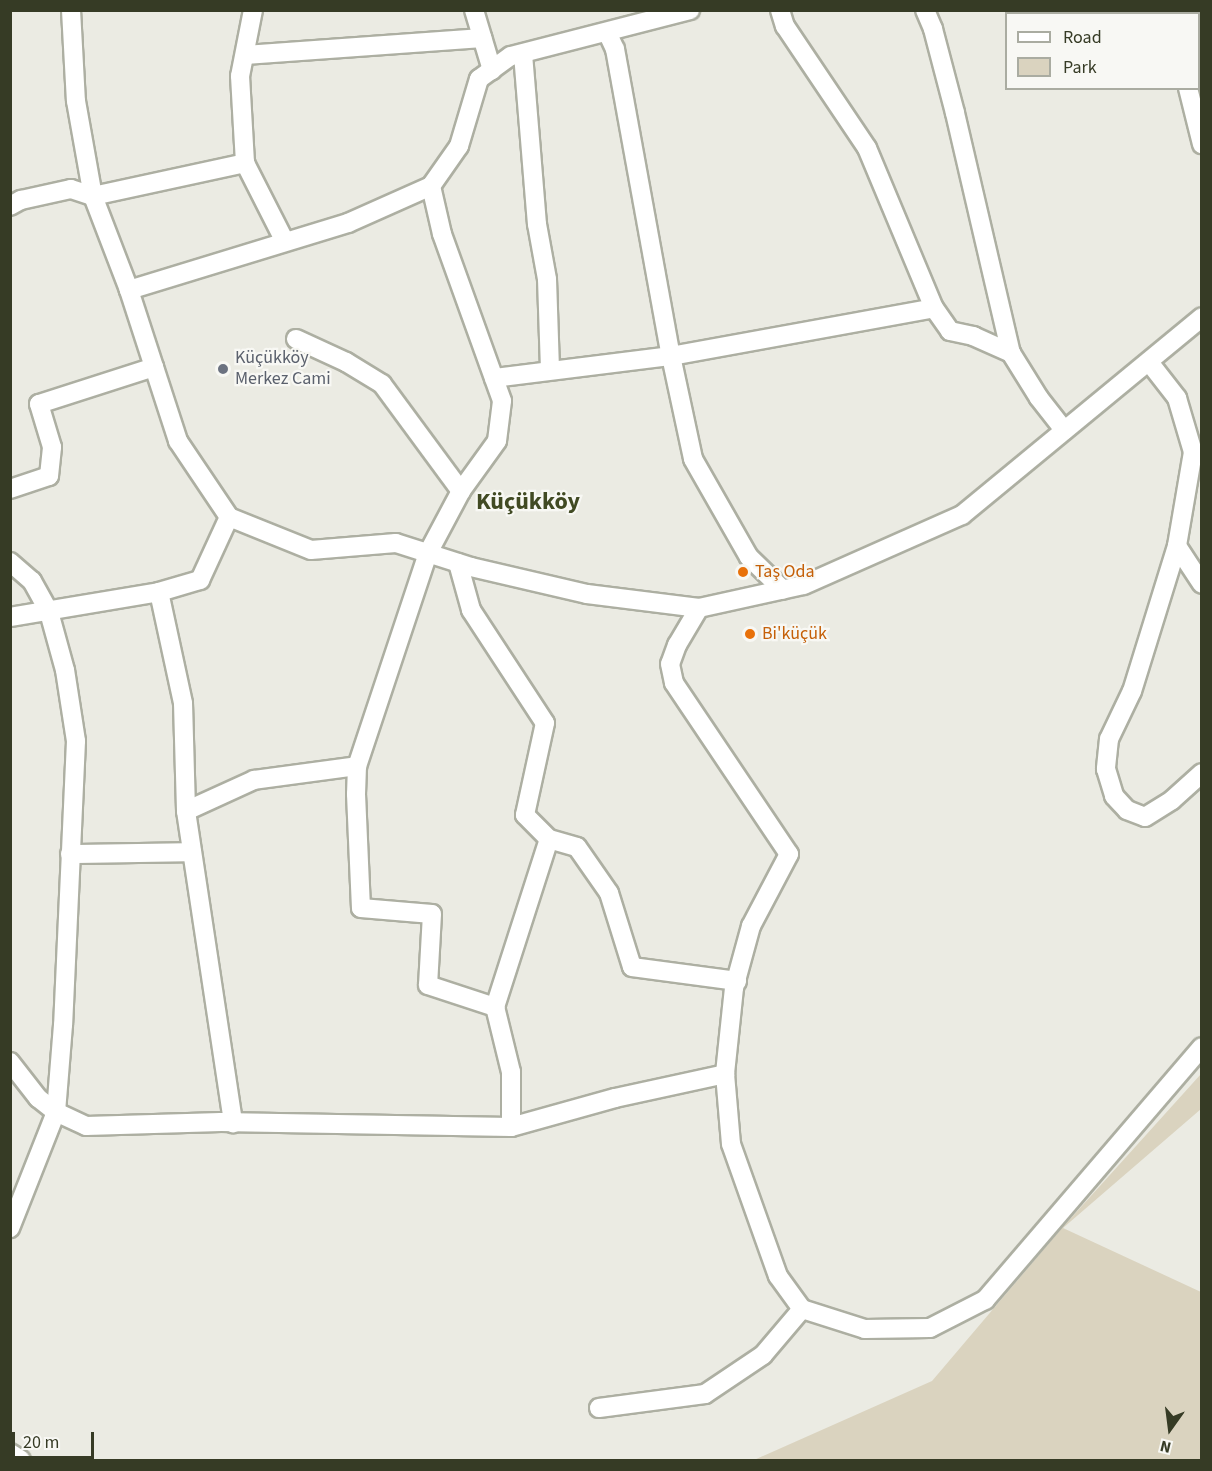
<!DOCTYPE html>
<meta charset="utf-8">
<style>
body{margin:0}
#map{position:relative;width:1212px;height:1471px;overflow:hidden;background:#ebebe3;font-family:"Source Sans 3",sans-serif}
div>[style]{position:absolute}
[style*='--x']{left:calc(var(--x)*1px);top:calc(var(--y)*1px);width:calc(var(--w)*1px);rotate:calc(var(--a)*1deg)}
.green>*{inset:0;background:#dad3bf}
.roads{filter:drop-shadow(2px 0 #adafa2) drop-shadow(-2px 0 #adafa2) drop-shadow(0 2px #adafa2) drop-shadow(0 -2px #adafa2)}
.street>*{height:18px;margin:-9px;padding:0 9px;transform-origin:9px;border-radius:9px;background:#fff}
.secondary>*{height:18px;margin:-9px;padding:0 9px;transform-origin:9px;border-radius:9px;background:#fff}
.dots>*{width:16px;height:16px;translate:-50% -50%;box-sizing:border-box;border:3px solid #f8f8f4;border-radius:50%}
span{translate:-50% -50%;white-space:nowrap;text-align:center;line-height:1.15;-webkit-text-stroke:4.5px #f8f8f4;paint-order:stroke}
.worship-label{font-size:18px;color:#5b616d}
.left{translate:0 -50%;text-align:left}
.food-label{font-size:18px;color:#c56008}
.district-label{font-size:24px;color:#414a23;font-weight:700}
.frame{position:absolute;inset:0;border:12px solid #363b25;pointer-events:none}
.legend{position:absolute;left:1005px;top:12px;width:195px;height:78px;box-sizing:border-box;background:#f8f8f4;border:2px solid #aaaca1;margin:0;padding:8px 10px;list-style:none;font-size:18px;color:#363b25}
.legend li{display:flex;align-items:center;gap:12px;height:30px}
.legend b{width:30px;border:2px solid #aaaca1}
.north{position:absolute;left:1140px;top:1399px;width:60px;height:60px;-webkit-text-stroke:4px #f8f8f4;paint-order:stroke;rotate:194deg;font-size:16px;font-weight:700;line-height:24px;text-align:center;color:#363b25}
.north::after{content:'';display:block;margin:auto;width:21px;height:27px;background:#363b25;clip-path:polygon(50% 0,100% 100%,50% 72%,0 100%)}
.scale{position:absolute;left:12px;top:1432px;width:82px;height:27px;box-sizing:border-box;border:3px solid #363b25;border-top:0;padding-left:8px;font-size:18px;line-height:21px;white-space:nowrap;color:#363b25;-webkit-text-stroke:4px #f8f8f4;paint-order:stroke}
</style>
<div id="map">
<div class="green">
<div style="clip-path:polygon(1201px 1074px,1201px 1109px,1063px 1228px,1201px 1292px,1201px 1460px,754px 1460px,932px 1381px,1062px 1228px)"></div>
</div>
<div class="roads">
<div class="street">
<div style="--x:253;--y:10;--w:67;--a:101.1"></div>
<div style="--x:240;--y:76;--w:87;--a:86.7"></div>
<div style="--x:245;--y:163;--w:86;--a:63.1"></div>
<div style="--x:474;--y:10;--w:63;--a:73.3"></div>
<div style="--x:780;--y:10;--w:17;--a:73"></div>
<div style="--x:785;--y:26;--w:147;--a:56.1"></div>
<div style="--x:867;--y:148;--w:173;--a:67.3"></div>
<div style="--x:934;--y:308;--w:28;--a:55"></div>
<div style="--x:950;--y:331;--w:24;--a:12"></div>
<div style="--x:973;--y:336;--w:42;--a:24.1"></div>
<div style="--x:1011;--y:353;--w:53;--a:58.1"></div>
<div style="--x:1039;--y:398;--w:41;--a:52"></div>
<div style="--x:925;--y:10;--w:21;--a:67"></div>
<div style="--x:933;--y:29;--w:87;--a:75.3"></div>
<div style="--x:955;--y:113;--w:246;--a:76.9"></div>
<div style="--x:1170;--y:10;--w:4;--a:76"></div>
<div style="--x:607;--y:32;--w:19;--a:65"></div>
<div style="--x:615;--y:49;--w:312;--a:79.7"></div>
<div style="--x:671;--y:356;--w:105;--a:77.9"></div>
<div style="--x:693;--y:459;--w:113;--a:60.3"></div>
<div style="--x:749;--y:557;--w:47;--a:44.1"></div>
<div style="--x:523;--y:54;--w:171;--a:85.3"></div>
<div style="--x:537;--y:224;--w:56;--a:79.7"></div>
<div style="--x:547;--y:279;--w:91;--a:88.1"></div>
<div style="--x:245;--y:55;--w:238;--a:-4.1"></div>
<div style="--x:1188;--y:88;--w:58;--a:76"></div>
<div style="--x:431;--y:186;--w:49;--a:77.1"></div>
<div style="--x:442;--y:234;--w:177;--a:70.2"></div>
<div style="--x:502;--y:401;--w:40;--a:97.1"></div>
<div style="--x:497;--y:441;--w:62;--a:125.8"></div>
<div style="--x:461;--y:491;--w:70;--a:118"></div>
<div style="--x:428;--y:553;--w:225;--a:108.4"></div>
<div style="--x:357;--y:766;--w:28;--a:92"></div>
<div style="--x:356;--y:794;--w:114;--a:87.5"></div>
<div style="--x:361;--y:908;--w:71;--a:4.8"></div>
<div style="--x:432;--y:914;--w:71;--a:93.2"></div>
<div style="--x:428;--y:985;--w:71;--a:18.2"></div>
<div style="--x:10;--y:206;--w:13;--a:-29"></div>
<div style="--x:21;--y:200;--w:51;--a:-12.4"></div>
<div style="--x:71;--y:189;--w:23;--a:18"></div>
<div style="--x:93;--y:196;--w:156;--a:-12.2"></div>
<div style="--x:129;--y:290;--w:229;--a:-17"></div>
<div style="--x:348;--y:223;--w:91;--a:-24"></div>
<div style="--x:431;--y:186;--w:49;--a:-55"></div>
<div style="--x:459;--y:146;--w:70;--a:-73.4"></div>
<div style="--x:479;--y:79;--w:39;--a:-36"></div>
<div style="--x:511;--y:56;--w:185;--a:-14.4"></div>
<div style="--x:296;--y:339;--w:55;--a:24.7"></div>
<div style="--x:346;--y:362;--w:42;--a:31.4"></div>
<div style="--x:382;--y:384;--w:133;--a:53.6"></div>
<div style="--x:1149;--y:362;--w:46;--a:52.1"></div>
<div style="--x:1177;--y:398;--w:56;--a:73.5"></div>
<div style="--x:1193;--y:452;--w:95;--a:99.7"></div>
<div style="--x:1177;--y:546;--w:45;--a:56.7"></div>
<div style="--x:494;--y:378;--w:178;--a:-7.1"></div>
<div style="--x:671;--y:356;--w:267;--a:-10.3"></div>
<div style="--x:10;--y:489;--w:41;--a:-18.4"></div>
<div style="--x:49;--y:476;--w:29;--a:-84"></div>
<div style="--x:52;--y:447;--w:45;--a:-106.8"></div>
<div style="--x:39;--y:404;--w:121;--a:-17.8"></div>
<div style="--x:1177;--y:546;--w:152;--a:107.2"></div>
<div style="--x:1132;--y:691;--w:53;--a:115.6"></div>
<div style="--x:1109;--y:739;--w:30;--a:96"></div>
<div style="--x:1106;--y:769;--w:28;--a:73"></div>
<div style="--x:1114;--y:796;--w:19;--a:47"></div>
<div style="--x:1127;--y:810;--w:19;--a:21"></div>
<div style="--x:1145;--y:817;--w:32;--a:-32"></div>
<div style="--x:1172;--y:800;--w:40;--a:-42"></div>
<div style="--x:10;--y:562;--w:29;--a:41"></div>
<div style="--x:32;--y:581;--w:35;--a:61"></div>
<div style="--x:49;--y:612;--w:60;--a:74.6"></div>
<div style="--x:65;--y:670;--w:72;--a:81.2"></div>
<div style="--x:76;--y:741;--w:284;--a:92.6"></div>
<div style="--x:63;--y:1025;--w:87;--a:94.6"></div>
<div style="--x:56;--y:1112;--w:125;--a:111.6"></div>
<div style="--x:458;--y:563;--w:49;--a:74.5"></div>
<div style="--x:471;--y:610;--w:135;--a:56.8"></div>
<div style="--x:545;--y:723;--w:94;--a:102.3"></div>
<div style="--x:525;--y:815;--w:34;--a:45"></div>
<div style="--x:549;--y:839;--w:29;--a:16"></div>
<div style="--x:577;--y:847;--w:56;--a:55.2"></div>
<div style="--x:609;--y:893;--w:77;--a:72.7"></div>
<div style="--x:632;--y:967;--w:106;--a:7.6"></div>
<div style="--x:159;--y:592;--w:114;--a:77.8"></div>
<div style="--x:183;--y:703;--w:108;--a:88.4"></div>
<div style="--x:186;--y:811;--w:316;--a:81.4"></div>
<div style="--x:699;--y:608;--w:43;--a:120.7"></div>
<div style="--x:677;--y:645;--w:20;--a:110"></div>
<div style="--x:670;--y:664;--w:19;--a:78"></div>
<div style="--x:674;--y:683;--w:206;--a:56.1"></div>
<div style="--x:789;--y:854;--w:81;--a:117.8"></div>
<div style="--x:751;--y:926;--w:64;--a:105.3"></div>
<div style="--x:734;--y:988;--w:86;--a:96"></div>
<div style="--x:725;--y:1074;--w:70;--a:85.1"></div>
<div style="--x:731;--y:1144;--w:140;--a:70.4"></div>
<div style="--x:778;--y:1276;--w:41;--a:54"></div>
<div style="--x:802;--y:1309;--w:66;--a:17.6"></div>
<div style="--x:865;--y:1329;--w:65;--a:-0.9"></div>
<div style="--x:930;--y:1328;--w:62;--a:-27"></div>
<div style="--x:985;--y:1300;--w:333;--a:-49.4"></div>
<div style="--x:10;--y:617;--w:151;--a:-9.5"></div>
<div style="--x:159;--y:592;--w:43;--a:-16.3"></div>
<div style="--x:200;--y:580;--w:69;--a:-65.3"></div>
<div style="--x:186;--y:811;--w:75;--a:-24.5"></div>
<div style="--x:254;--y:780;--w:104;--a:-7.7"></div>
<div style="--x:70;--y:854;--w:122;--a:-0.9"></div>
<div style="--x:10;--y:1062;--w:46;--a:52.1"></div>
<div style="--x:38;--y:1098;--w:23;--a:38"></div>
<div style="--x:56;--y:1112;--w:33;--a:25"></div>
<div style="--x:86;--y:1126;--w:135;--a:-1.7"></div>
<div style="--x:221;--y:1122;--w:290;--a:1"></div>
<div style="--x:511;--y:1127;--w:108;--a:-15.6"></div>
<div style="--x:615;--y:1098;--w:113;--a:-12.3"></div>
<div style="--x:511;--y:1127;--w:55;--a:-90"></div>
<div style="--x:511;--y:1072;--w:67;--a:-103.8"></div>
<div style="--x:495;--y:1007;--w:176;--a:-72.2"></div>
<div style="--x:599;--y:1408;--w:107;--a:-7.5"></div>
<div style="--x:705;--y:1394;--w:70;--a:-33.9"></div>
<div style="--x:763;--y:1355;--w:60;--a:-49.7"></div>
<div style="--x:10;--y:1453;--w:13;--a:32"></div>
</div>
<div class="secondary">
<div style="--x:71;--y:10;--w:91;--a:86.9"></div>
<div style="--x:76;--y:101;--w:97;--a:79.9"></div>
<div style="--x:93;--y:196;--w:101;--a:69"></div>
<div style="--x:129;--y:290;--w:159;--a:72"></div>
<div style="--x:178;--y:441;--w:92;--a:56.1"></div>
<div style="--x:229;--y:517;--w:88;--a:21.9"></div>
<div style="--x:311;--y:550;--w:85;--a:-4.7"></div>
<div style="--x:396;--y:543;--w:79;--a:17.7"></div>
<div style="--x:471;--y:567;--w:119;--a:13.1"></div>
<div style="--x:587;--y:594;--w:113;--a:7.1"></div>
<div style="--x:699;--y:608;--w:107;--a:-12.4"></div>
<div style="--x:804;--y:585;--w:173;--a:-23.9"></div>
<div style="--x:962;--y:515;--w:311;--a:-39.5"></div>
</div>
</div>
<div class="dots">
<div style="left:223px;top:369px;background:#6b7280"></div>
<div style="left:743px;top:572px;background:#e8710a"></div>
<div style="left:750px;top:634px;background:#e8710a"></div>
</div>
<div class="worship-label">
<span class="left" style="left:235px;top:369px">Küçükköy<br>Merkez Cami</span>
</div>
<div class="food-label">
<span class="left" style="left:755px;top:572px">Taş Oda</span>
<span class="left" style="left:762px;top:634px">Bi'küçük</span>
</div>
<div class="district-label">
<span style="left:528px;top:502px">Küçükköy</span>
</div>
<div class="frame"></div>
<ul class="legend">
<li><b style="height:8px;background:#fff"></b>Road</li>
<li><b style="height:16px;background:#dad3bf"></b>Park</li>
</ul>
<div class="north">N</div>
<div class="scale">20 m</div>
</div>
